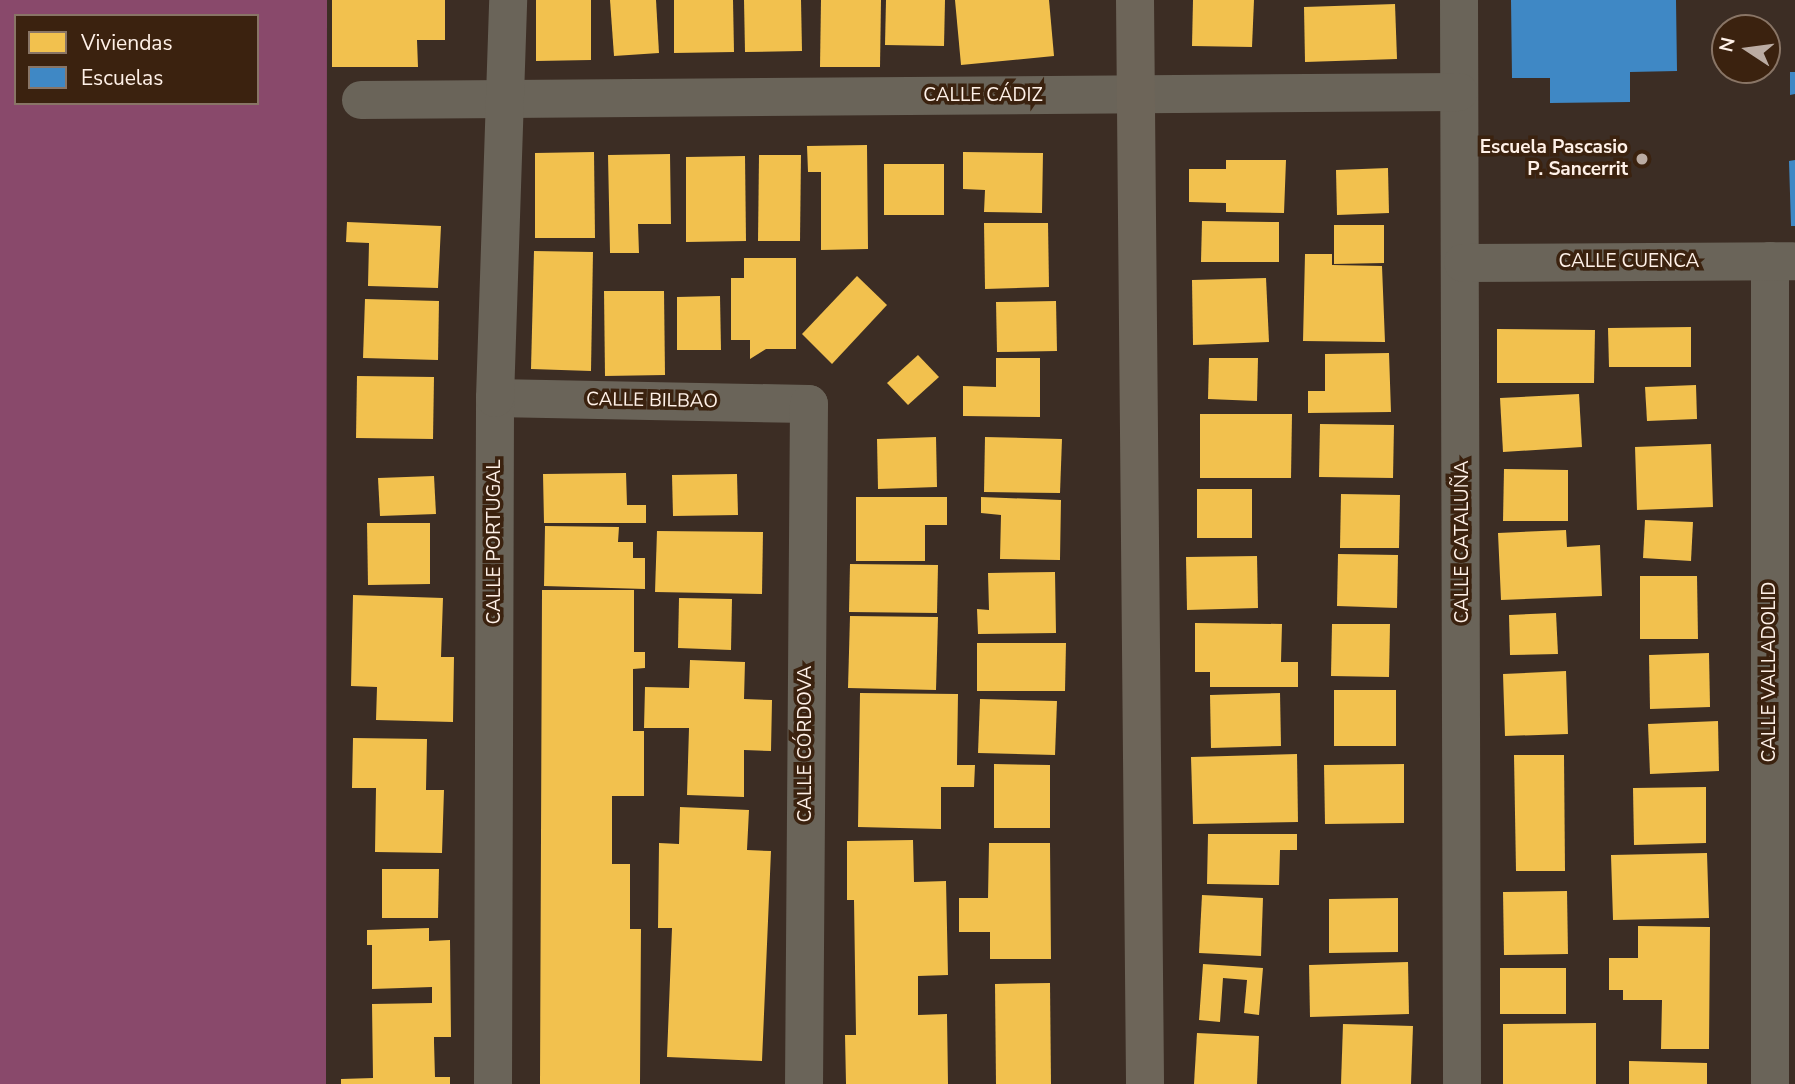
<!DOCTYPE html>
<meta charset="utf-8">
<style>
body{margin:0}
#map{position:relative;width:1795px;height:1084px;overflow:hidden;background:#3c2d24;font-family:"Nunito Sans",sans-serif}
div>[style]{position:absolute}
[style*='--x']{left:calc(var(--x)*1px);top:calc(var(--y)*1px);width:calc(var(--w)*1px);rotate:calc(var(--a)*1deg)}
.forest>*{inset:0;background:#89496b}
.homes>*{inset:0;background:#f2c14e}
.schools>*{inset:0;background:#3f88c5}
.street>*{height:38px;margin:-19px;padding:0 19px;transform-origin:19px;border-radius:19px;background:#6a6459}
.secondary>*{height:38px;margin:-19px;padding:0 19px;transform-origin:19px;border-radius:19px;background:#6d6559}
.dots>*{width:19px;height:19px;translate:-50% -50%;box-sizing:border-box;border:4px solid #3b220f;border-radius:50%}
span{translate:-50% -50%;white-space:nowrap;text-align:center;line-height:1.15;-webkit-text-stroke:7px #3b220f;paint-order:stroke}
.street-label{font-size:19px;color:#fff1e8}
.poi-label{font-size:19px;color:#fff1e8;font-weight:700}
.right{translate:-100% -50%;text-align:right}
.legend{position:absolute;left:14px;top:14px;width:245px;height:91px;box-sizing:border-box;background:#3b220f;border:2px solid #897566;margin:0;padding:9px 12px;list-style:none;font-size:21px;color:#fff1e8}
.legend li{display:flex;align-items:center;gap:14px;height:35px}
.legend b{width:35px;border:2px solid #897566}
.north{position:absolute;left:1711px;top:14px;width:70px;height:70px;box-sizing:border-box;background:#3b220f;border:2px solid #897566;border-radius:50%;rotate:283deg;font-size:19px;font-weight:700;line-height:28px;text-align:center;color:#fff1e8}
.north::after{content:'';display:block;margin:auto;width:24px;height:32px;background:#bbaca3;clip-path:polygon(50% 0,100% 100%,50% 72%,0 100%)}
</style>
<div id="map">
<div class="forest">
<div style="clip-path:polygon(evenodd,0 0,327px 0,326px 1084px,0 1084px,0 0,16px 16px,257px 16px,257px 103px,16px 103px,16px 16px)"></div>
</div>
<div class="homes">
<div style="clip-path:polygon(332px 0,445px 0,445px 40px,417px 40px,418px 67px,332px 67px)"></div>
<div style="clip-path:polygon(536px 0,591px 0,591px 60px,536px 61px)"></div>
<div style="clip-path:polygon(610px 0,656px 0,659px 53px,614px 56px)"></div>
<div style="clip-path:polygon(674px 0,733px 0,734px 52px,674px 53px)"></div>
<div style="clip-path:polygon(744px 0,801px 0,802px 51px,745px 52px)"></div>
<div style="clip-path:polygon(821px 0,881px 0,880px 67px,820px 67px)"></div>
<div style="clip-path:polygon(886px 0,945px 0,944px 46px,885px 45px)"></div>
<div style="clip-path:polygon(955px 0,1049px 0,1054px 56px,961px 65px)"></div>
<div style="clip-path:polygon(1193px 0,1254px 0,1252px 47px,1192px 46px)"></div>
<div style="clip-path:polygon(1395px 4px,1397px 59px,1305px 62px,1304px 7px)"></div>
<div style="clip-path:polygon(867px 145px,868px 249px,821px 250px,821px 172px,808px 172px,807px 146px)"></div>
<div style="clip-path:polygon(594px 152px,595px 238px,535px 238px,535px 153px)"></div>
<div style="clip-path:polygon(963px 152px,1043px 153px,1042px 213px,984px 212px,985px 190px,963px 189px)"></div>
<div style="clip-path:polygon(670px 154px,671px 224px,638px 224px,639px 253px,610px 253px,608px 155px)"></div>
<div style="clip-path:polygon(759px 155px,801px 155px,800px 241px,758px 241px)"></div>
<div style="clip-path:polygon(745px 156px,746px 241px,686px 242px,686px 157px)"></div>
<div style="clip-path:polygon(1226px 160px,1286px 160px,1284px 213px,1226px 212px,1226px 203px,1189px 202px,1189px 169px,1226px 169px)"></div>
<div style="clip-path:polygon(884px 164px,944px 164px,944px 215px,884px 215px)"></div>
<div style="clip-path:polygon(1388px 168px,1389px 213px,1337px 215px,1336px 170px)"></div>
<div style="clip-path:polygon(1202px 221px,1279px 222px,1279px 262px,1201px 262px)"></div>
<div style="clip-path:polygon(347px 222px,441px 226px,438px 288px,368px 286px,369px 243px,346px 242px)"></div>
<div style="clip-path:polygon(984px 223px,1048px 223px,1049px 287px,985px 289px)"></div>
<div style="clip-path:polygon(1334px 225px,1384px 225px,1384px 263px,1334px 264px)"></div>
<div style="clip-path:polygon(534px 251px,593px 252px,591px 371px,531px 369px)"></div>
<div style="clip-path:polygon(1305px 254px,1332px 254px,1332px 265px,1382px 266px,1385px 342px,1303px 341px)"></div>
<div style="clip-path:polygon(744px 258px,796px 258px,796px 349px,766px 349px,750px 359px,750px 340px,731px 340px,731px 278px,744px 278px)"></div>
<div style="clip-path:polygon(857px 276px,887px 305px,832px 364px,802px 334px)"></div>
<div style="clip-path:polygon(1266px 278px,1269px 342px,1193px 345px,1192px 280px)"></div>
<div style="clip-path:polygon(604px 291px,664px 291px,665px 375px,605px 376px)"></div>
<div style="clip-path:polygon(720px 296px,721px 350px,677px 350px,677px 297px)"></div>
<div style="clip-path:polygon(365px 299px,439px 301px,438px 360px,363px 358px)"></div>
<div style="clip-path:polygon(1056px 301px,1057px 351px,997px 352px,996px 302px)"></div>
<div style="clip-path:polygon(1691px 327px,1691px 367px,1609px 367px,1608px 328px)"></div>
<div style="clip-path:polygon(1497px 329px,1595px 330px,1594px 383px,1497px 383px)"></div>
<div style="clip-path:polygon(1389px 353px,1391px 412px,1308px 413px,1308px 391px,1325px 391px,1325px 354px)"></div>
<div style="clip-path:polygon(918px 355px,939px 377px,908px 405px,887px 383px)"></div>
<div style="clip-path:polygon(996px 358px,1040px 358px,1040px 417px,963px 416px,963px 386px,996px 387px)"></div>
<div style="clip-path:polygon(1209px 358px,1258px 358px,1257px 401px,1208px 399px)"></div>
<div style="clip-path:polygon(357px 376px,434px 377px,433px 439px,356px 438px)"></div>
<div style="clip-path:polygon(1696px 385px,1697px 419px,1647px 421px,1645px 387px)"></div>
<div style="clip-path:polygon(1579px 394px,1582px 447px,1503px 452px,1500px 398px)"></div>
<div style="clip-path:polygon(1200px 414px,1292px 414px,1291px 478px,1200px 478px)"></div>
<div style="clip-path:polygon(1320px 424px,1394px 425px,1393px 478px,1319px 477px)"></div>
<div style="clip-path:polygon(936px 437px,937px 487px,878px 489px,877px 439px)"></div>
<div style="clip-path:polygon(985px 437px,1062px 439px,1060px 493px,984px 492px)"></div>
<div style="clip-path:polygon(1711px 444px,1713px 507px,1637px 510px,1635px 447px)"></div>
<div style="clip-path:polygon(1504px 469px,1568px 470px,1568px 521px,1503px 521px)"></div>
<div style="clip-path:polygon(626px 473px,627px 505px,646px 505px,646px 523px,544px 523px,543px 474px)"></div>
<div style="clip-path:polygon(737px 474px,738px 515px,673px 516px,672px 475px)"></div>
<div style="clip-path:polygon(434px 476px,436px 514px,380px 516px,378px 478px)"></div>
<div style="clip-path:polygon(1197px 489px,1252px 489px,1252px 538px,1197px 538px)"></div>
<div style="clip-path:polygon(1341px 494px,1400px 495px,1399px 548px,1340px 548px)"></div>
<div style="clip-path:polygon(856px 497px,947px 497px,947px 525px,925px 525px,925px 561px,856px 561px)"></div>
<div style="clip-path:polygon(981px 497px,1061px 500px,1060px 560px,1000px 559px,1001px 515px,981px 513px)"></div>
<div style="clip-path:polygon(1645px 520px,1693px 522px,1691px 561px,1643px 558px)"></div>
<div style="clip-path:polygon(367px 523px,430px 523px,430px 584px,368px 585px)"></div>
<div style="clip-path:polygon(545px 526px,619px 527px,618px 542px,633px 542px,633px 558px,645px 558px,645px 589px,544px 586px)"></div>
<div style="clip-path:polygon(1566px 530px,1567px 547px,1600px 545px,1602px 596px,1501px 600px,1498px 533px)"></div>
<div style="clip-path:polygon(657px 531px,763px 532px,762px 594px,655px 592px)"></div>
<div style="clip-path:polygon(1338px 554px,1398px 555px,1397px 608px,1337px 606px)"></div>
<div style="clip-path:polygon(1257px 556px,1258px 608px,1187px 610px,1186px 557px)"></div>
<div style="clip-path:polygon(850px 564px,938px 565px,937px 613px,849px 612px)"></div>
<div style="clip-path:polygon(1055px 572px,1056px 633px,978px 634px,977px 609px,989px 610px,988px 573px)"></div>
<div style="clip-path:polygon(1640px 576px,1697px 576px,1698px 639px,1640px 639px)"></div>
<div style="clip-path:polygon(542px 590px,634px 590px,634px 652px,645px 652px,645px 668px,633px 669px,633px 731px,644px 731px,644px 796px,612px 796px,612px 864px,630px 864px,630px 929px,641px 929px,640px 1084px,540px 1084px)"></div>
<div style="clip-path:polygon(353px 595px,443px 598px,441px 657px,454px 657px,453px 722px,376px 720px,377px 687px,351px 686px)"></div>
<div style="clip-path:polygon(679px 598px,732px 599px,731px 650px,678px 648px)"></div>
<div style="clip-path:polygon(1556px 613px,1558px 654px,1510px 655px,1509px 615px)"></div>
<div style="clip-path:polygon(850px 616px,938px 617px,936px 690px,848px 688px)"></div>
<div style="clip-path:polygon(1195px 623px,1282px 624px,1281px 662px,1298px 662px,1298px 687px,1210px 687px,1210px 672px,1195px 672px)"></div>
<div style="clip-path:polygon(1332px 624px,1390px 624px,1389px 677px,1331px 676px)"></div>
<div style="clip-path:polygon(977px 643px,1066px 643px,1065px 691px,977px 691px)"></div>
<div style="clip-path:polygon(1709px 653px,1710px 707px,1650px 709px,1649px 655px)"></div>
<div style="clip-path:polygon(690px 660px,745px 662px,744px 699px,772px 700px,771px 751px,744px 750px,744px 797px,687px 795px,689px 728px,644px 728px,645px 687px,689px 688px)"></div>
<div style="clip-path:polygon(1566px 671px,1568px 734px,1505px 736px,1503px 674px)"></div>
<div style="clip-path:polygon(1334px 690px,1396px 690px,1396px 746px,1334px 746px)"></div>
<div style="clip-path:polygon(860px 693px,958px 694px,957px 765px,975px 765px,974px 787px,941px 787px,941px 829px,858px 827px)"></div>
<div style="clip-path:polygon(1280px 693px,1281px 746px,1211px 748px,1210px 695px)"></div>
<div style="clip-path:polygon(980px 699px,1057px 701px,1055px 755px,978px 753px)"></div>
<div style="clip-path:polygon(1718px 721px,1719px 771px,1650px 774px,1648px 724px)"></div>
<div style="clip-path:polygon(353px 738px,427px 739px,426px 790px,444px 790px,442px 853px,375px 852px,376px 788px,352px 788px)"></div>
<div style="clip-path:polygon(1297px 754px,1298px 822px,1193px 824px,1191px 757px)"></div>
<div style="clip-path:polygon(1514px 755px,1564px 755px,1565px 871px,1516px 871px)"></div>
<div style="clip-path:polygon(994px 764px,1050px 765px,1050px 828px,994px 828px)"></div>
<div style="clip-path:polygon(1404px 764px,1404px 823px,1325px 824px,1324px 765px)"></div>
<div style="clip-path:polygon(1706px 787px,1706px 843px,1634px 845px,1633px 788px)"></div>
<div style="clip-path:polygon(680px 807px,749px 810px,747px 850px,771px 851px,762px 1061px,667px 1057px,672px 928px,658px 928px,659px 843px,679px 844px)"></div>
<div style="clip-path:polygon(1208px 834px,1297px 834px,1297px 850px,1280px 850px,1279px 885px,1207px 884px)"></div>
<div style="clip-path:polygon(913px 840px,914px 882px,946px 881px,948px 975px,918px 976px,918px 1015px,947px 1014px,948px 1084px,846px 1084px,845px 1035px,856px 1035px,854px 900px,847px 900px,847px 841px)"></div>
<div style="clip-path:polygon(989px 843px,1050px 843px,1051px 959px,990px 959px,990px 932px,959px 932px,959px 898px,988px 898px)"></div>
<div style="clip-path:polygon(1707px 853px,1709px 918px,1613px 920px,1611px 855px)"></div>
<div style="clip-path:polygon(382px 869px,439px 869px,438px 918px,382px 918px)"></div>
<div style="clip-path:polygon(1567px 891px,1568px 954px,1504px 955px,1503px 892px)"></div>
<div style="clip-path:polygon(1202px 895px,1263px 898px,1261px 956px,1199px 953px)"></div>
<div style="clip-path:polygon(1398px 898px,1398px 952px,1329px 953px,1329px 899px)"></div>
<div style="clip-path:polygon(1638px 926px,1710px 927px,1709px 1049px,1661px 1049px,1662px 1000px,1623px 1000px,1623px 990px,1609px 990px,1609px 958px,1638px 958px)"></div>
<div style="clip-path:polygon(429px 928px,429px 941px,450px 940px,451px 1037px,434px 1037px,434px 1042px,435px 1077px,450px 1077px,450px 1084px,341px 1084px,341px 1079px,373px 1078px,372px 1004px,432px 1003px,432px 987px,372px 989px,372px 945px,367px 945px,367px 930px)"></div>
<div style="clip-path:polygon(1408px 962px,1409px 1014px,1310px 1017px,1309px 965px)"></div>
<div style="clip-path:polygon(1203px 964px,1263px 968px,1259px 1015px,1244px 1013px,1247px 980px,1223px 978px,1220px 1022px,1199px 1020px)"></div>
<div style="clip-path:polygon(1500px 968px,1566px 968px,1566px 1014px,1500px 1014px)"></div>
<div style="clip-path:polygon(1050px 983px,1051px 1084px,996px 1084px,995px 984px)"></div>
<div style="clip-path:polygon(1596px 1023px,1596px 1084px,1503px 1084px,1503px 1024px)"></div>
<div style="clip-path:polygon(1343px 1024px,1413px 1026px,1411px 1084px,1341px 1084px)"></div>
<div style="clip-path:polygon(1197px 1033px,1259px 1036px,1257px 1084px,1194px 1084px)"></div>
<div style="clip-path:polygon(1629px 1061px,1707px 1063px,1707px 1084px,1629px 1084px)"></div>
</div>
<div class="schools">
<div style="clip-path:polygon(1511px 0,1676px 0,1677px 71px,1630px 72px,1630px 102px,1550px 103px,1550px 78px,1512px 78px)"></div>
<div style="clip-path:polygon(1790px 72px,1795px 72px,1795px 94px,1790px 95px)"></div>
<div style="clip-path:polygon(1795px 160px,1795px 226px,1791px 226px,1789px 161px)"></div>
</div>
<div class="street">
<div style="--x:1459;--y:0;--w:1084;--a:89.84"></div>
<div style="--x:361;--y:100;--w:1098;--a:-0.42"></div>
<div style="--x:1770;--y:261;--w:823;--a:90"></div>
<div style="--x:1463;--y:263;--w:330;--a:-0.3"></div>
<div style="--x:495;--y:398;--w:314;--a:1.1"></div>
<div style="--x:809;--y:404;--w:680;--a:90.42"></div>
<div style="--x:493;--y:1084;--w:686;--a:-89.83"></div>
<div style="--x:495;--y:398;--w:398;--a:-88.1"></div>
</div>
<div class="secondary">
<div style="--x:1135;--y:0;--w:1084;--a:89.47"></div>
</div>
<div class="dots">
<div style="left:1642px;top:159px;background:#bbaca3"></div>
</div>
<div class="street-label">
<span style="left:983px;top:96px">CALLE CÁDIZ</span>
<span style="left:1629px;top:262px">CALLE CUENCA</span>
<span style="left:652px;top:401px;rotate:1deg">CALLE BILBAO</span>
<span style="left:495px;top:542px;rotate:-90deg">CALLE PORTUGAL</span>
<span style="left:1463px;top:542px;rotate:-90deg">CALLE CATALUÑA</span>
<span style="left:1770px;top:672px;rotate:-90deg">CALLE VALLADOLID</span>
<span style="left:806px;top:744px;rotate:-90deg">CALLE CÓRDOVA</span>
</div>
<div class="poi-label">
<span class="right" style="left:1628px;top:159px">Escuela Pascasio<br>P. Sancerrit</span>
</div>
<ul class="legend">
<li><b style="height:19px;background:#f2c14e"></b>Viviendas</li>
<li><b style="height:19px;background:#3f88c5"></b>Escuelas</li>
</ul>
<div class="north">N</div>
</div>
